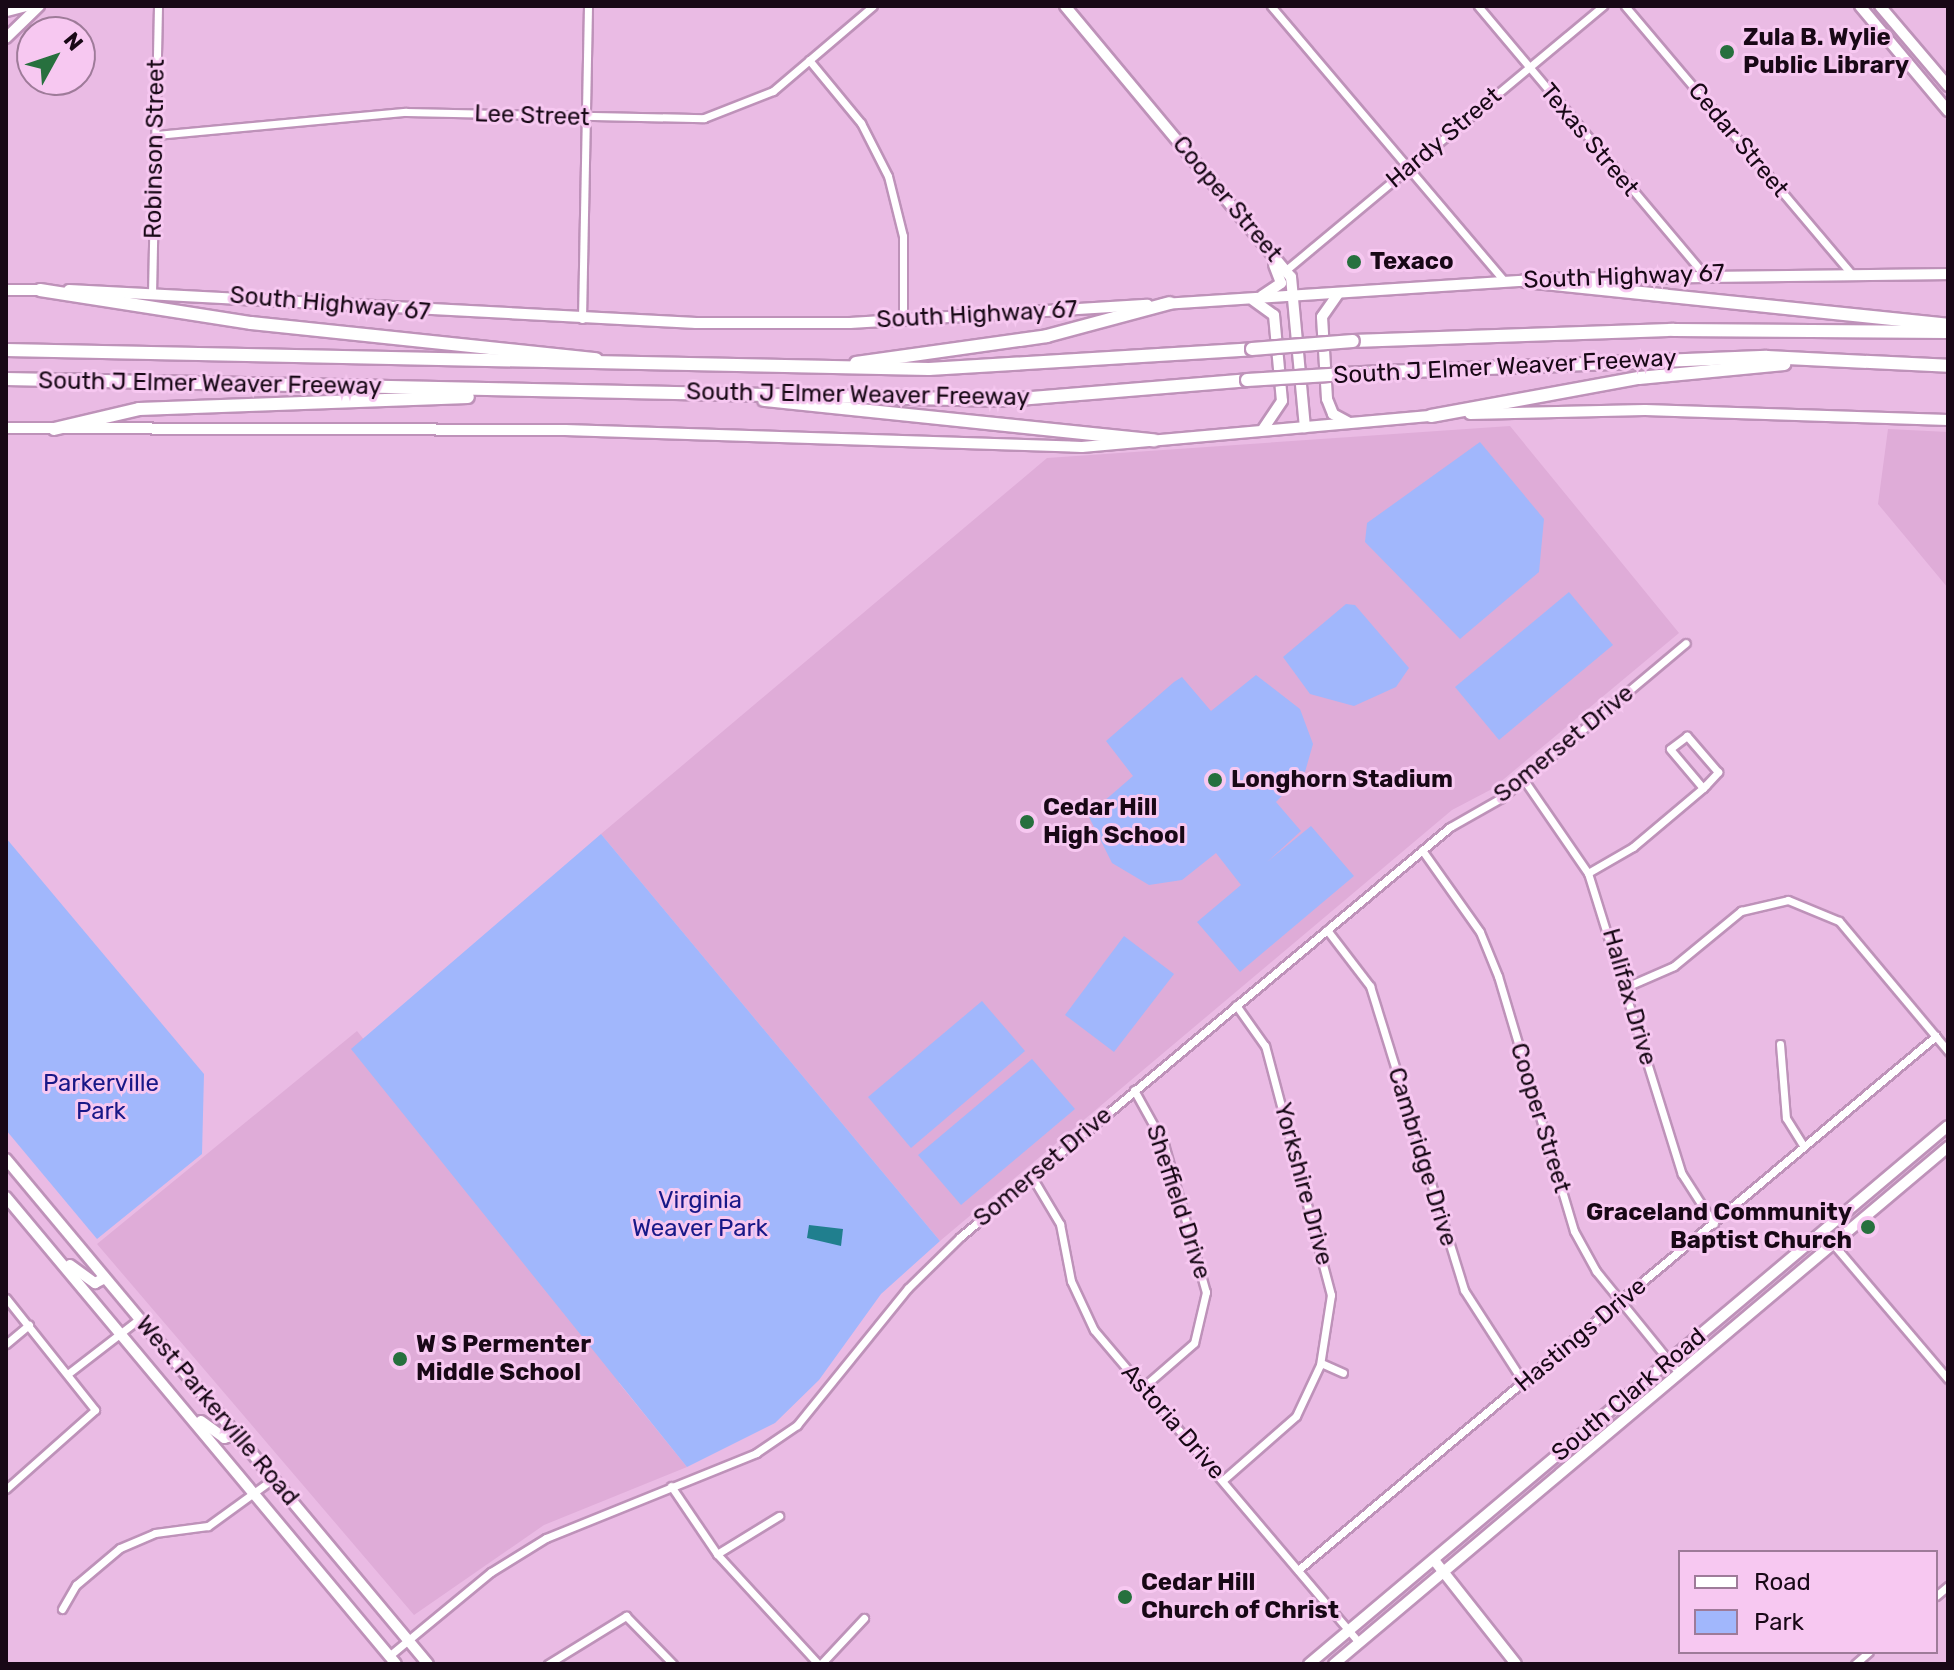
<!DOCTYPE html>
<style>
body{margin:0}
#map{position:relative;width:1954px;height:1670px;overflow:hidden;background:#eabbe4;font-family:Rubik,sans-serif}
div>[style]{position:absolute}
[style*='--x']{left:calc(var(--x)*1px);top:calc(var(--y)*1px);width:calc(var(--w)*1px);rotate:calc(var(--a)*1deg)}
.built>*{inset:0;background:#dfacd8}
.green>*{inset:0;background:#a1b7fc}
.water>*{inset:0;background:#207f8e}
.roads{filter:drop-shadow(2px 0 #be92b9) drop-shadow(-2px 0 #be92b9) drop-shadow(0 2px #be92b9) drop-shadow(0 -2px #be92b9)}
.street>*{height:7px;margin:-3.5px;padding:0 3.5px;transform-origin:3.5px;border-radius:3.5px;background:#fff}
.secondary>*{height:10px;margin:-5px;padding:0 5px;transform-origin:5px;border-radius:5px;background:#fff}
.highway>*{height:12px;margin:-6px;padding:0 6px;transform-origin:6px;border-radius:6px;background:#fff}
.bridges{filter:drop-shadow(2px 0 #be92b9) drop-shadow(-2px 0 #be92b9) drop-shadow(0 2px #be92b9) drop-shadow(0 -2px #be92b9)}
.highway-bridge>*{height:12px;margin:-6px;padding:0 6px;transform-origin:6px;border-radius:6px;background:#fff}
.dots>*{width:22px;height:22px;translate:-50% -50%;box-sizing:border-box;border:4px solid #f7c8f1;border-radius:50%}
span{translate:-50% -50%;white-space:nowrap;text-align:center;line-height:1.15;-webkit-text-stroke:6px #f7c8f1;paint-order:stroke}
.poi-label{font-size:24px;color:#180816;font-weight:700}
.left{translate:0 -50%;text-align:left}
.right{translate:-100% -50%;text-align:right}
.street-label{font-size:24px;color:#180816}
.park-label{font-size:24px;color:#181887}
.frame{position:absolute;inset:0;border:8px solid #180816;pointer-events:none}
.legend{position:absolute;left:1678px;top:1550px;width:260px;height:104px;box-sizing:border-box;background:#f7c8f1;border:2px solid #9e7b99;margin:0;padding:10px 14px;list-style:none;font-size:24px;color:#180816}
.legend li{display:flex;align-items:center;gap:16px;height:40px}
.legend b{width:40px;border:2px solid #9e7b99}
.north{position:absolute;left:16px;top:16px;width:80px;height:80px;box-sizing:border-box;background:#f7c8f1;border:2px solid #9e7b99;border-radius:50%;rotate:50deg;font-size:22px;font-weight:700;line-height:32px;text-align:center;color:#180816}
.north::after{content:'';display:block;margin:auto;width:28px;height:36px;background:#27703e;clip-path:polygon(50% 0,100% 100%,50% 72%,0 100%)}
</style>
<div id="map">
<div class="built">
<div style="clip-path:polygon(1510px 426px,1679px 633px,1492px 789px,1452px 810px,940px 1241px,601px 834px,1047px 458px)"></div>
<div style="clip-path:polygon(1888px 429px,1948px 432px,1948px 588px,1878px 504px)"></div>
<div style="clip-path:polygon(357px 1031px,632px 1372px,619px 1383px,687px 1467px,544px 1525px,414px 1615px,97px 1244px)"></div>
</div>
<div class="green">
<div style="clip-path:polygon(1480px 442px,1544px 519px,1539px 572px,1460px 639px,1365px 542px,1367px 523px)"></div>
<div style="clip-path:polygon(1569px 592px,1613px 645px,1499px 740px,1455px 687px)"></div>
<div style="clip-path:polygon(1346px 604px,1355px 605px,1409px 668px,1396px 687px,1354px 706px,1310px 694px,1283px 657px)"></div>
<div style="clip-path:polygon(1256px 675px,1300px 709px,1313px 744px,1305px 772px,1276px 802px,1301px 831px,1267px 862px,1311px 826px,1354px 876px,1240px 972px,1197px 922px,1241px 885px,1216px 853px,1182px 880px,1149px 885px,1112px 863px,1088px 815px,1133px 776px,1106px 741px,1174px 682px,1182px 677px,1211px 711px)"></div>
<div style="clip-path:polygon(601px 834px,940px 1241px,881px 1294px,819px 1380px,775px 1423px,687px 1467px,351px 1049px)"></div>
<div style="clip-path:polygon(6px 838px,204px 1074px,202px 1154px,97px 1239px,6px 1130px)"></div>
<div style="clip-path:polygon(1124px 936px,1174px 974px,1114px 1052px,1065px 1015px)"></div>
<div style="clip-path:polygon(982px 1001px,1025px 1051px,911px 1148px,868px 1097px)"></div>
<div style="clip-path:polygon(1032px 1059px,1075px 1109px,961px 1205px,918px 1155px)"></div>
</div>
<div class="water">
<div style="clip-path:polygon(809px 1225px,843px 1229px,841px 1246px,807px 1238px)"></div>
</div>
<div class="roads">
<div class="street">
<div style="--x:1271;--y:6;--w:360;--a:49.7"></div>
<div style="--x:1478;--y:6;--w:348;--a:49.9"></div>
<div style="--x:1625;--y:6;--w:350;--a:49.8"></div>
<div style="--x:6;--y:12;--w:25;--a:-14"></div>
<div style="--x:809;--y:60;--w:82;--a:50.5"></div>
<div style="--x:861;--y:123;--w:59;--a:63"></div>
<div style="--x:888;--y:176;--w:62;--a:76"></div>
<div style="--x:903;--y:236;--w:84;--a:90"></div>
<div style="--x:156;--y:135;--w:251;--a:-5.3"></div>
<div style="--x:406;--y:112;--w:298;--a:1.2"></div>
<div style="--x:704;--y:118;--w:74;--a:-21.4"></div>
<div style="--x:773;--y:91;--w:131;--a:-40.4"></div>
<div style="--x:1286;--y:270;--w:413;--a:-39.8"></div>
<div style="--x:152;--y:293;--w:287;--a:-88.8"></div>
<div style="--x:582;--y:319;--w:313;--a:-88.9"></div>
<div style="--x:1524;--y:780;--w:113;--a:55.5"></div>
<div style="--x:1588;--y:873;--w:315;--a:72.7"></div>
<div style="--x:1682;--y:1174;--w:59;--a:57.4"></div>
<div style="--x:1422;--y:850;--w:100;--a:54.7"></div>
<div style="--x:1480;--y:932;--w:48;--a:67.8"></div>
<div style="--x:1498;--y:976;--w:266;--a:73.4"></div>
<div style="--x:1574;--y:1231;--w:46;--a:61.2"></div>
<div style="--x:1596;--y:1271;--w:132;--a:50.9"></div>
<div style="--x:1588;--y:873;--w:52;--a:-30"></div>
<div style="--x:1633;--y:847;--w:92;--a:-40.1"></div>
<div style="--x:1703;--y:788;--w:4;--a:-45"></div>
<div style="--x:1706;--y:785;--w:18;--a:-47"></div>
<div style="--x:1718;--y:772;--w:48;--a:-130.7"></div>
<div style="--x:1687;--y:736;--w:21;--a:143"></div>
<div style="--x:1670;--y:749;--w:51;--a:49.8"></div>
<div style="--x:1327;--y:930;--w:71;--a:52.5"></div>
<div style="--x:1370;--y:986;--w:318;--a:72.8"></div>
<div style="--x:1464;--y:1290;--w:111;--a:57.2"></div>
<div style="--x:1626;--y:987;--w:52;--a:-23.6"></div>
<div style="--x:1674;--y:966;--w:87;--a:-39.4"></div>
<div style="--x:1741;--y:911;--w:48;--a:-13.2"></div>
<div style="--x:1788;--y:900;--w:55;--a:22.4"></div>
<div style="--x:1839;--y:921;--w:170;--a:50"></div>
<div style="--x:1780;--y:1044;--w:74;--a:85.4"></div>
<div style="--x:1786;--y:1118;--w:32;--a:58"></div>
<div style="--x:1134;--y:1090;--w:62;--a:60.9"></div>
<div style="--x:1164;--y:1144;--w:154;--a:74.2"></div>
<div style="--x:1206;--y:1292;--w:52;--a:103.2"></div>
<div style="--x:1194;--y:1343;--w:70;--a:139"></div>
<div style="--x:1032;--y:1177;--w:55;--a:59.2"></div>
<div style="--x:1060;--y:1224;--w:58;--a:79.1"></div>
<div style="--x:1071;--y:1281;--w:54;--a:64.9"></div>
<div style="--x:1094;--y:1330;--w:410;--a:49.7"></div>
<div style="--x:1822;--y:1231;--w:194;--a:49.6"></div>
<div style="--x:6;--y:1298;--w:143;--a:51.5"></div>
<div style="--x:95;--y:1410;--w:119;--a:138.4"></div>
<div style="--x:6;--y:1344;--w:30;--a:-40"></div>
<div style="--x:1321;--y:1363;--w:24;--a:24"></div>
<div style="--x:69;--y:1373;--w:88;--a:-37.6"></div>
<div style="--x:1223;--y:1480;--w:97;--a:-41.2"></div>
<div style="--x:1296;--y:1416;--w:56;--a:-64.8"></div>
<div style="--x:1320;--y:1365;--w:71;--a:-81.1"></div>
<div style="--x:1331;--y:1295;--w:258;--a:-104.8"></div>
<div style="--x:1265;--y:1046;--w:50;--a:-125.3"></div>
<div style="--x:671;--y:1486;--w:82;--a:55.9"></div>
<div style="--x:717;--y:1554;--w:149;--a:47.4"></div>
<div style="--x:717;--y:1554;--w:73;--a:-31.5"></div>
<div style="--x:1298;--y:1570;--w:832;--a:-39.93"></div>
<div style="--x:1936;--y:1596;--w:16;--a:-40"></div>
<div style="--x:62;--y:1609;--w:28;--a:-60"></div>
<div style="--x:76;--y:1585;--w:57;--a:-40.1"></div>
<div style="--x:120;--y:1548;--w:38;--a:-23"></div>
<div style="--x:155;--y:1533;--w:53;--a:-7.5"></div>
<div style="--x:208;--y:1526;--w:80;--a:-35.9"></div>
<div style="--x:389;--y:1656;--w:132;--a:-39.5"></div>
<div style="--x:491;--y:1572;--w:65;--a:-31.7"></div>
<div style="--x:546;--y:1538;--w:227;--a:-22"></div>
<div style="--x:756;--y:1453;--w:50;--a:-34.3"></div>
<div style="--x:797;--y:1425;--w:176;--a:-51"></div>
<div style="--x:908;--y:1288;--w:73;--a:-44.4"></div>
<div style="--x:960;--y:1237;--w:639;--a:-39.92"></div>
<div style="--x:1450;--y:827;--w:59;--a:-29.6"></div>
<div style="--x:1501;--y:798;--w:241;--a:-40"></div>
<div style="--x:548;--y:1664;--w:92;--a:-31.6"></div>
<div style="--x:626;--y:1616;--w:67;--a:45.6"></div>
<div style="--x:821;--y:1664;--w:63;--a:-46.9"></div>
<div style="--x:1855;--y:1664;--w:18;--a:-41"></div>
</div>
<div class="secondary">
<div style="--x:1065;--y:6;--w:353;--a:50.2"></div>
<div style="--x:1291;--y:277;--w:151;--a:84.7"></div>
<div style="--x:1860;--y:6;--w:137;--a:50"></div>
<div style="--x:1880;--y:6;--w:105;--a:49.6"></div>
<div style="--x:6;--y:38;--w:46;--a:-44.1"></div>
<div style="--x:1546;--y:279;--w:402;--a:-0.7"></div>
<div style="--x:6;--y:290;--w:39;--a:0"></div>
<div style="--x:69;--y:290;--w:628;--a:3.01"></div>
<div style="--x:696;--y:323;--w:154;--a:0"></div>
<div style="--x:850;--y:323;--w:298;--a:-3.5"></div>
<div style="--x:1338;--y:294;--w:28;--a:125"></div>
<div style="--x:1322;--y:317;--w:82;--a:86.5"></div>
<div style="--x:1327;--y:399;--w:16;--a:68"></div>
<div style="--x:1333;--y:414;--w:18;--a:29"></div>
<div style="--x:1262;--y:296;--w:23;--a:-34"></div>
<div style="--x:1281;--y:283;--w:19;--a:-111"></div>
<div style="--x:1253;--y:300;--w:26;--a:36"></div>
<div style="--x:1274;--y:315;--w:86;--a:84.7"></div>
<div style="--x:1282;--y:401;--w:34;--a:124"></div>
<div style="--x:1163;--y:304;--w:368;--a:-3.7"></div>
<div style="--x:1470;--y:414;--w:175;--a:-1.3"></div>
<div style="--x:1645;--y:410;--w:303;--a:1.9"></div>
<div style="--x:6;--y:428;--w:559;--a:0.2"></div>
<div style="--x:565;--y:430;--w:517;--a:1.88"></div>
<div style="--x:1082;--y:447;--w:357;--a:-5.1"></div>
<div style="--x:6;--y:1159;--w:658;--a:50.12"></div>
<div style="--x:6;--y:1197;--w:608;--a:50.13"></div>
<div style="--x:70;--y:1265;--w:31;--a:36"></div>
<div style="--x:95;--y:1283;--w:11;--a:-27"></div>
<div style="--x:201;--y:1421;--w:29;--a:36"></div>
<div style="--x:224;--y:1438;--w:12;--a:-14"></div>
<div style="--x:1434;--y:1560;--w:132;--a:51.7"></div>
<div style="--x:1309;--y:1664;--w:835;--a:-40.1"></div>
<div style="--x:1334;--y:1664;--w:803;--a:-40.1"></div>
</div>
<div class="highway">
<div style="--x:1525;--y:281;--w:425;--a:5.9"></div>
<div style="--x:40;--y:290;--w:214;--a:8.9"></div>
<div style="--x:251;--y:323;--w:347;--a:6"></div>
<div style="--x:1353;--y:341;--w:321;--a:-2"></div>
<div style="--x:1674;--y:330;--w:274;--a:0.4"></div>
<div style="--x:6;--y:350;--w:923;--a:1.18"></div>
<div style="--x:929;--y:369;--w:324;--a:-3.5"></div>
<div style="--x:856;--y:363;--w:193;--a:-8"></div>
<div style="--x:1047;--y:336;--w:127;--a:-15"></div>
<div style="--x:1362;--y:373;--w:405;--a:-2.3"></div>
<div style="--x:1767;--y:357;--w:181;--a:2.8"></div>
<div style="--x:6;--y:379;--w:1000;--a:1.2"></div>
<div style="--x:1006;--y:400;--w:242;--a:-4.7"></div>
<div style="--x:764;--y:400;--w:392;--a:5.9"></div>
<div style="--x:1431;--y:416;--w:211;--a:-10.4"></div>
<div style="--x:1639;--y:378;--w:146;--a:-5.5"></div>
<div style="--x:54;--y:429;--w:87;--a:-13.2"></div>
<div style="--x:139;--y:409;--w:329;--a:-2.1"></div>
</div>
</div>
<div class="bridges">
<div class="highway-bridge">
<div style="--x:1252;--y:349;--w:101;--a:-4.5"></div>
<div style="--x:1247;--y:380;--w:115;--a:-3.5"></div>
</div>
</div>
<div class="dots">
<div style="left:1727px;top:52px;background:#27703e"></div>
<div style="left:1354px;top:262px;background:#27703e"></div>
<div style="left:1215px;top:780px;background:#27703e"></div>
<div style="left:1027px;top:822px;background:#27703e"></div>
<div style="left:1868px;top:1227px;background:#27703e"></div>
<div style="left:400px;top:1359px;background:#27703e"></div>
<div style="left:1125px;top:1597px;background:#27703e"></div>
</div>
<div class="poi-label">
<span class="left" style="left:1743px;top:52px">Zula B. Wylie<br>Public Library</span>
<span class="left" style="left:1370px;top:262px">Texaco</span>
<span class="left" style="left:1231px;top:780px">Longhorn Stadium</span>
<span class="left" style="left:1043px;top:822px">Cedar Hill<br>High School</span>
<span class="right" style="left:1852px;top:1227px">Graceland Community<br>Baptist Church</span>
<span class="left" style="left:416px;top:1359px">W S Permenter<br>Middle School</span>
<span class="left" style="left:1141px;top:1597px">Cedar Hill<br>Church of Christ</span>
</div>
<div class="street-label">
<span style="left:532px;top:116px;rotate:2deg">Lee Street</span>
<span style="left:1444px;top:138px;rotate:-40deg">Hardy Street</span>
<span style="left:1589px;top:140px;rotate:50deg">Texas Street</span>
<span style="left:1738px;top:140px;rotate:50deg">Cedar Street</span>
<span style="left:155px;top:149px;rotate:-89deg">Robinson Street</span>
<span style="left:1227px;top:199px;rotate:50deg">Cooper Street</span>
<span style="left:1624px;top:277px;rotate:-2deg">South Highway 67</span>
<span style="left:330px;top:304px;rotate:5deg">South Highway 67</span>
<span style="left:977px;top:315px;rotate:-3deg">South Highway 67</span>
<span style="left:1505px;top:367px;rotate:-3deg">South J Elmer Weaver Freeway</span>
<span style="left:210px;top:384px;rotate:1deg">South J Elmer Weaver Freeway</span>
<span style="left:858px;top:395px;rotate:1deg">South J Elmer Weaver Freeway</span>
<span style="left:1564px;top:744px;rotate:-39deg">Somerset Drive</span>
<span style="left:1629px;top:997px;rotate:74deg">Halifax Drive</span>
<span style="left:1540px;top:1118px;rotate:73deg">Cooper Street</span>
<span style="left:1422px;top:1157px;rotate:73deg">Cambridge Drive</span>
<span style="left:1043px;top:1167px;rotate:-40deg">Somerset Drive</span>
<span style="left:1303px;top:1184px;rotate:75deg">Yorkshire Drive</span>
<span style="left:1178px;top:1202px;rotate:72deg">Sheffield Drive</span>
<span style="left:1581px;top:1335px;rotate:-40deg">Hastings Drive</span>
<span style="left:1629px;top:1395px;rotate:-40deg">South Clark Road</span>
<span style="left:217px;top:1411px;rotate:50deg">West Parkerville Road</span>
<span style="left:1173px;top:1422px;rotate:49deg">Astoria Drive</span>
</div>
<div class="park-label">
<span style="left:101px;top:1098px">Parkerville<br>Park</span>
<span style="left:700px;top:1215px">Virginia<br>Weaver Park</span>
</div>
<div class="frame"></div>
<ul class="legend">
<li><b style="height:10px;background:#fff"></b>Road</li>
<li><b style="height:22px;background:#a1b7fc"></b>Park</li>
</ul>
<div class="north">N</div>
</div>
